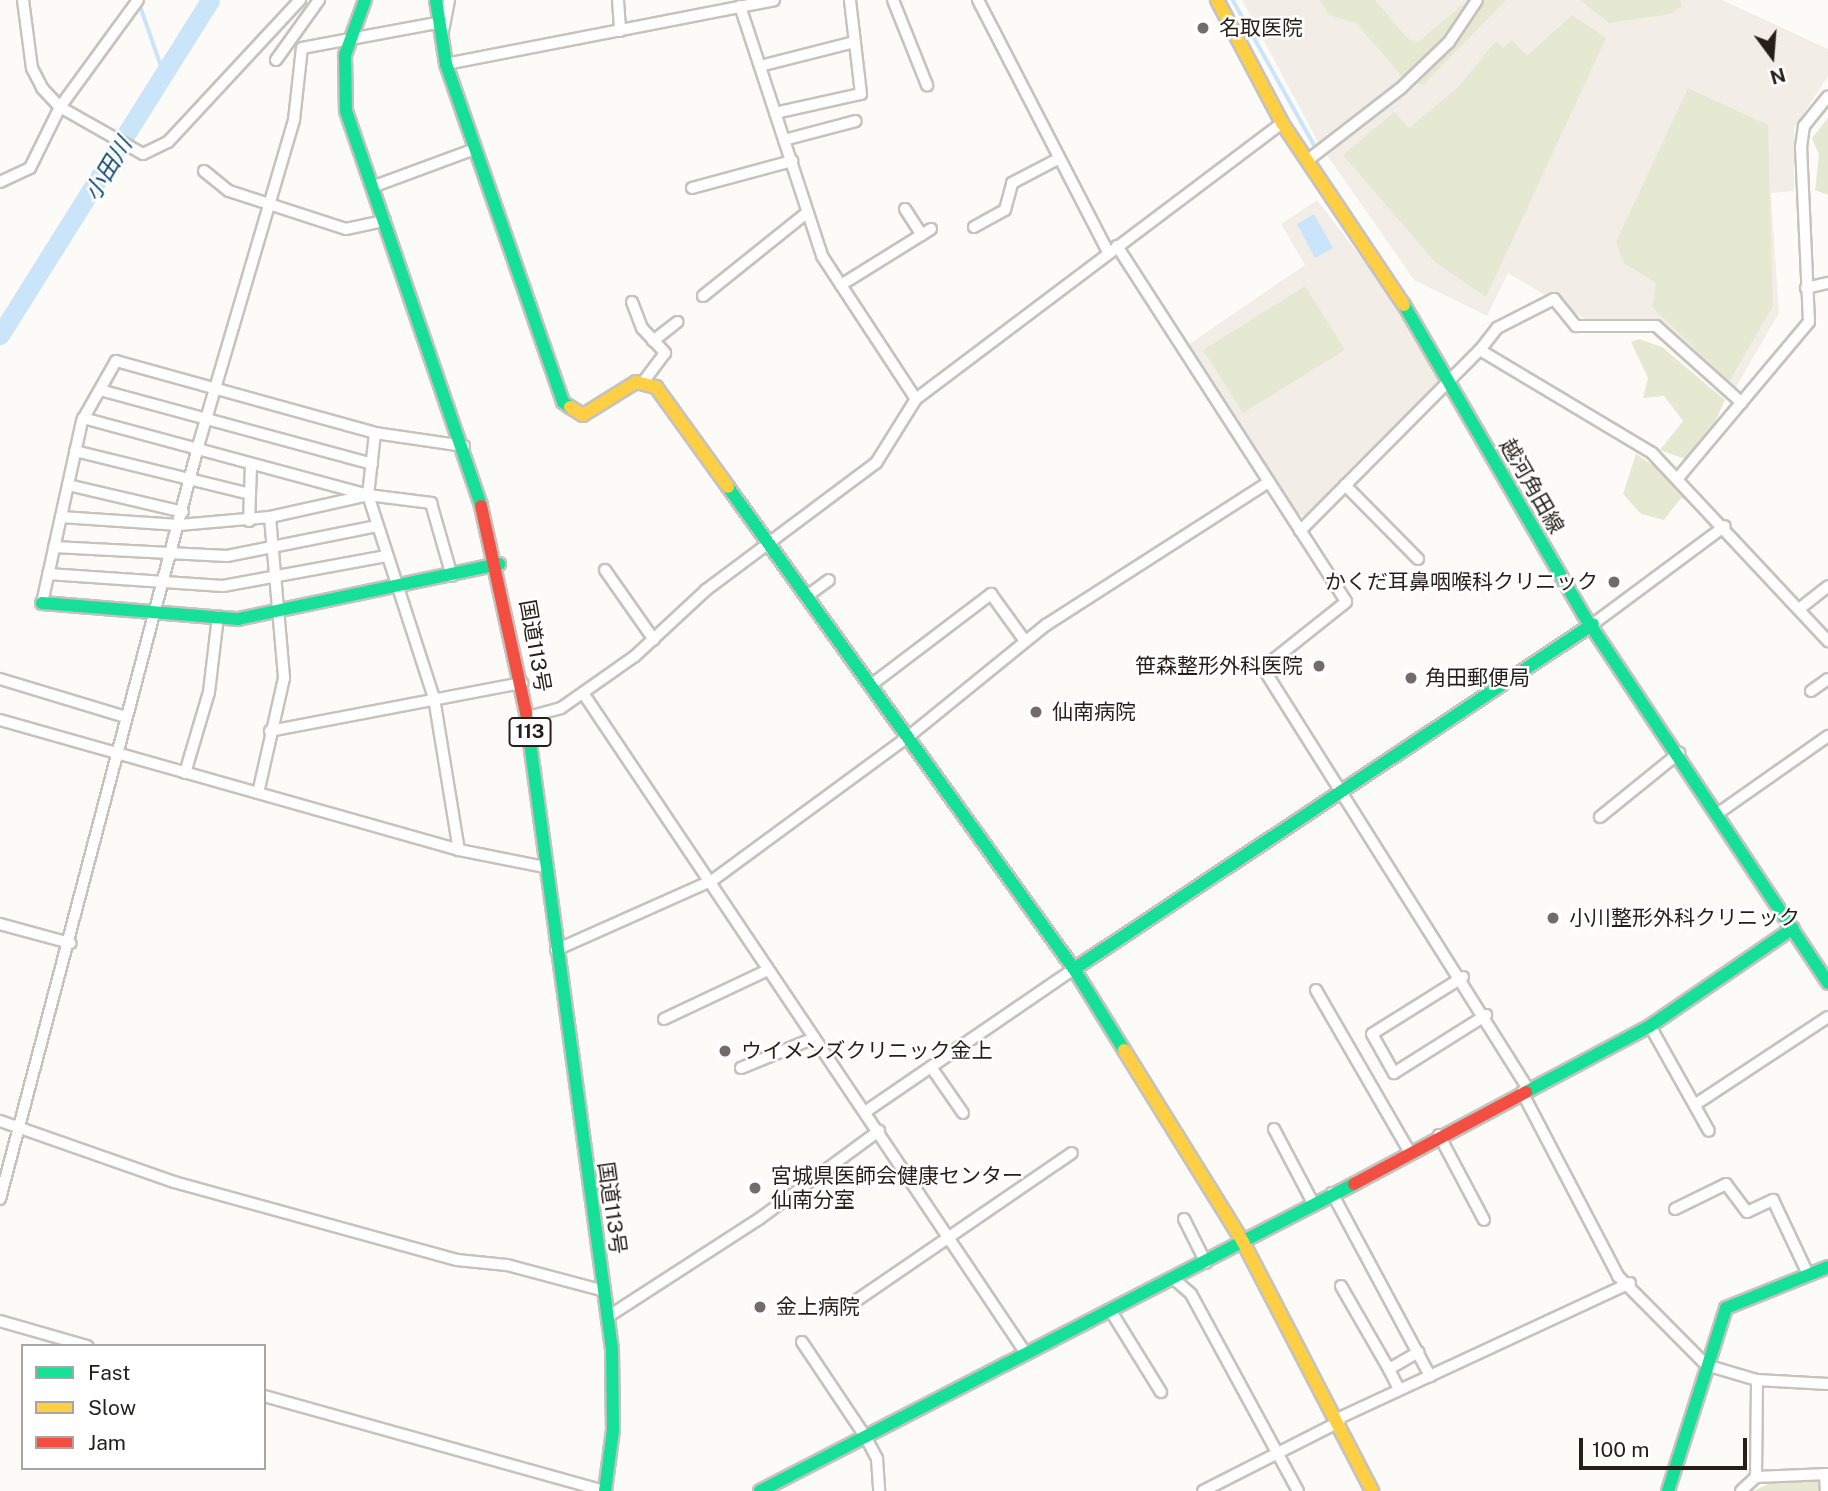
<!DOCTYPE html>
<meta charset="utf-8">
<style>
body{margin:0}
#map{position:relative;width:1828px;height:1491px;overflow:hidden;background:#fdfbf8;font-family:"Public Sans","Noto Sans JP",sans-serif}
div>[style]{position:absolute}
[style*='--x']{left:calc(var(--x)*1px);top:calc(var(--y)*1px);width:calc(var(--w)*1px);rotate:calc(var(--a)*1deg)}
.built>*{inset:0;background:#f3ede7}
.green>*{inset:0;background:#e5e9d2}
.water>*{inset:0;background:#cae5f9}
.stream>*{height:3.5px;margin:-1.75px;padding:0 1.75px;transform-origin:1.75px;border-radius:1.75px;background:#cae5f9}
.river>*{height:19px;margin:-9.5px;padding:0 9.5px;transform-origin:9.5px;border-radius:9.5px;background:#cae5f9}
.roads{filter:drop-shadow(2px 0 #c6c2bd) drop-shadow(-2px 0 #c6c2bd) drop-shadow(0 2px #c6c2bd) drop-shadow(0 -2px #c6c2bd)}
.street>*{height:10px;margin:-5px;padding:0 5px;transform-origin:5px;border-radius:5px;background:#fffefe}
.fast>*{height:12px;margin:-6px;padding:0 6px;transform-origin:6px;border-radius:6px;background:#16e098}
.slow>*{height:12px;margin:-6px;padding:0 6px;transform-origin:6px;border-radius:6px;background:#ffcf43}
.jam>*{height:12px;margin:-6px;padding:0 6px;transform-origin:6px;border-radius:6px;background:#f24e42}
.dots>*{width:19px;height:19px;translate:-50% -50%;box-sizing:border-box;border:4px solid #fff;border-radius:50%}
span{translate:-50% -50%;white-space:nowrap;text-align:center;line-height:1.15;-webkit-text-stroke:5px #fff;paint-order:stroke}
.shield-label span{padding:2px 5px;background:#fff;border:2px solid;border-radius:5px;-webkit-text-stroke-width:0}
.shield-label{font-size:19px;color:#261f19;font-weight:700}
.poi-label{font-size:21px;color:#261f19}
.left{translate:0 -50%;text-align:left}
.right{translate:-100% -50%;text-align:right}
.street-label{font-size:21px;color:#261f19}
.water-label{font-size:23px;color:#0c476b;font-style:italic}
.legend{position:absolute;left:21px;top:1344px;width:245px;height:126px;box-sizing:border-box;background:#fff;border:2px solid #a8a5a3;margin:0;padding:9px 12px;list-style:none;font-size:21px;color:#261f19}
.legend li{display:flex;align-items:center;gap:14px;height:35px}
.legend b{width:35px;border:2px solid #a8a5a3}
.north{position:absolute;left:1737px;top:21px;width:70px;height:70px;-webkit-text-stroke:5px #fff;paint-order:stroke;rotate:164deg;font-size:19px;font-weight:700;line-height:28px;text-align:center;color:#261f19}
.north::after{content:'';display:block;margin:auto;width:24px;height:32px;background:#261f19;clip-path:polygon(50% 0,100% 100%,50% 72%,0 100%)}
.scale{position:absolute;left:1579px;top:1438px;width:168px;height:32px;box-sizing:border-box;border:4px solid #261f19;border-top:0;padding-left:9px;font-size:21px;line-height:24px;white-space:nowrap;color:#261f19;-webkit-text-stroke:5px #fff;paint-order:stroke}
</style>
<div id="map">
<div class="built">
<div style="clip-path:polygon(1242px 0,1722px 0,1828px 49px,1828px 76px,1794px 128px,1794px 191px,1771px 193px,1779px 313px,1735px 389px,1656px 321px,1585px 319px,1508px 273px,1487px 316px,1414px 280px,1318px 142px)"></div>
<div style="clip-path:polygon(1317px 200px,1380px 282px,1440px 384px,1309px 517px,1296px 514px,1189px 344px,1305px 265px,1281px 224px)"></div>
</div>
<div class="green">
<div style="clip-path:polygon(1320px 0,1375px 0,1407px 38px,1418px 42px,1468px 0,1506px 0,1423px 85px,1405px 80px,1356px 23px,1329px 15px)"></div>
<div style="clip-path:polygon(1580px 0,1680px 0,1682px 6px,1671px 14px,1609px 23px)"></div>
<div style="clip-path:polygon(1572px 15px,1606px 38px,1486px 297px,1435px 262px,1343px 155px,1394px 112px,1409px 128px,1459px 86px,1496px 41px,1503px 48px,1512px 40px,1527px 56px)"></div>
<div style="clip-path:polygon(1688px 88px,1768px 125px,1773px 306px,1729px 382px,1652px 307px,1656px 283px,1624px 263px,1616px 242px)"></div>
<div style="clip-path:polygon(1828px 118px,1828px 195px,1815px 190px,1819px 155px,1812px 138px)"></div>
<div style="clip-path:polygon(1305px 286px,1345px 350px,1243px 413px,1203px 350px)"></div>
<div style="clip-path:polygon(1639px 339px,1662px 347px,1725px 400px,1712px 429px,1685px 459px,1660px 450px,1683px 421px,1664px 396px,1643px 398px,1648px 378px,1631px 342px)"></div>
<div style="clip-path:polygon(1636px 454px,1680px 483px,1699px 505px,1681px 498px,1664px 520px,1641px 514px,1623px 494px)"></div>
<div style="clip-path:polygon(1823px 1479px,1823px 1491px,1754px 1491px,1772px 1482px)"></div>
</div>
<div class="water">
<div style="clip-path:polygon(1314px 214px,1333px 248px,1315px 258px,1297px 224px)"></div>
</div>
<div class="stream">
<div style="--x:1233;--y:0;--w:167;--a:60.7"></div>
<div style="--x:139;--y:2;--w:73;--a:70.8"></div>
</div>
<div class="river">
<div style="--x:0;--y:335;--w:395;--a:-57.9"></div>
</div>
<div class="roads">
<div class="street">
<div style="--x:23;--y:0;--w:69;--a:82.5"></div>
<div style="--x:32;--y:68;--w:22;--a:63"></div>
<div style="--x:42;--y:88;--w:26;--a:47"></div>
<div style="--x:60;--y:107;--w:95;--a:29.5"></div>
<div style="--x:143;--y:154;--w:28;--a:-26"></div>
<div style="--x:168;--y:142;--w:194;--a:-47.1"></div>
<div style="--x:618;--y:0;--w:31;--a:86"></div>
<div style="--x:893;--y:0;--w:92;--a:68.2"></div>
<div style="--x:978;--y:0;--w:284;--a:62.7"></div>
<div style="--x:740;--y:6;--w:263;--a:71.8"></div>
<div style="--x:822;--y:256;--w:171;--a:56.7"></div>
<div style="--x:443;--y:31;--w:32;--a:-79"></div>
<div style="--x:276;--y:60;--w:74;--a:-54.4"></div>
<div style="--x:446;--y:64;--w:334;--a:-11"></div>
<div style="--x:760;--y:66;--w:98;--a:-14.2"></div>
<div style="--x:775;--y:113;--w:88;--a:-12.5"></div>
<div style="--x:861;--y:94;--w:95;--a:-96.7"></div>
<div style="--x:784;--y:140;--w:74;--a:-14.8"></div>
<div style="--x:1308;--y:160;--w:116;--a:-37.7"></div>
<div style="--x:1400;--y:89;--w:68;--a:-43.8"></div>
<div style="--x:1449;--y:42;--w:50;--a:-56.3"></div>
<div style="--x:204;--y:171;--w:32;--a:39"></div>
<div style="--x:229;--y:191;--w:123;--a:18"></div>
<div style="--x:346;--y:229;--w:40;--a:-12"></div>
<div style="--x:0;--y:182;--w:33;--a:-25"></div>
<div style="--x:30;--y:168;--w:68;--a:-63.8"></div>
<div style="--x:60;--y:107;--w:132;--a:-53.9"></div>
<div style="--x:372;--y:187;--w:110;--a:-20.3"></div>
<div style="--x:692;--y:188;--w:104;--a:-15.1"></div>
<div style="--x:905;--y:209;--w:31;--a:57"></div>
<div style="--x:974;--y:227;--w:35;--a:-29"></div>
<div style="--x:1005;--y:210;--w:28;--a:-75"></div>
<div style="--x:1012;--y:183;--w:50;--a:-27.6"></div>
<div style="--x:1117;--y:246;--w:423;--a:57.2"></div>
<div style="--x:1346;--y:602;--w:106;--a:141.5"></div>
<div style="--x:1263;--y:668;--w:497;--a:57.8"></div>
<div style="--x:841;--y:285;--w:106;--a:-31.9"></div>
<div style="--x:1806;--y:288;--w:23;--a:-13"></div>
<div style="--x:703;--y:296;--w:134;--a:-38.7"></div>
<div style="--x:632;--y:302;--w:28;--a:69"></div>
<div style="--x:642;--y:328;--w:34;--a:47"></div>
<div style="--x:665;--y:353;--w:35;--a:127"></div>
<div style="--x:653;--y:341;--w:31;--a:-38"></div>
<div style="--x:1480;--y:350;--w:28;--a:-52"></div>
<div style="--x:1497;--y:328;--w:64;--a:-27"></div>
<div style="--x:1554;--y:299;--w:35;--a:51"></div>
<div style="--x:1576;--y:326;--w:80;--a:0"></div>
<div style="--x:1656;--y:326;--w:115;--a:41.8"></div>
<div style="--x:100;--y:390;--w:282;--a:15.2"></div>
<div style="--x:83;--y:418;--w:295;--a:15.1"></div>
<div style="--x:368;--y:495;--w:64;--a:7.2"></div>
<div style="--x:431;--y:503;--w:76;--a:74"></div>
<div style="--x:375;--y:433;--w:62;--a:96.4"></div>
<div style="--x:368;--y:495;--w:213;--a:72"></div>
<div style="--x:434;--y:698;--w:154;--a:80.7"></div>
<div style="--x:75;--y:451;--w:180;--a:13.8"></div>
<div style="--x:250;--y:494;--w:27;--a:92"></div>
<div style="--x:1678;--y:478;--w:204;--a:-50"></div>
<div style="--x:1809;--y:322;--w:175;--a:-92.6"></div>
<div style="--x:1801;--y:147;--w:21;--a:-82"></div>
<div style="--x:1804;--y:126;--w:38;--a:-51"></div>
<div style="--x:68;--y:485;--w:118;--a:13.2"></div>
<div style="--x:1345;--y:485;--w:104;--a:45.4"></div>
<div style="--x:250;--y:494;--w:30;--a:-88"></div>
<div style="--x:61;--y:517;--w:118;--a:3.9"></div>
<div style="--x:179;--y:525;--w:91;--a:-5"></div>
<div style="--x:270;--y:517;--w:162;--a:85"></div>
<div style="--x:284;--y:678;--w:118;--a:102.7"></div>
<div style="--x:270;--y:517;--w:96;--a:-12.6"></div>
<div style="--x:1300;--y:531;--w:255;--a:-45.2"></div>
<div style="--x:1480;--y:350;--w:200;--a:30.9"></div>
<div style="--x:1652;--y:453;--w:258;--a:46.9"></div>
<div style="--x:54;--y:547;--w:173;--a:3"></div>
<div style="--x:227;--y:556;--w:153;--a:-11.3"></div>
<div style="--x:605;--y:570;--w:85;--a:55"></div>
<div style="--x:48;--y:574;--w:175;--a:3.9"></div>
<div style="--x:223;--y:586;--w:166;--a:-10.4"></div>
<div style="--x:807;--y:596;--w:27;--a:-36"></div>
<div style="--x:42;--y:603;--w:186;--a:-77.6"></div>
<div style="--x:82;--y:421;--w:69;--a:-60.5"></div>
<div style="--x:116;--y:361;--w:269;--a:15.5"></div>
<div style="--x:375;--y:433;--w:90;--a:8.3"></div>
<div style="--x:1799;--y:609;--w:37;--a:-38"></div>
<div style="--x:1593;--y:624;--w:164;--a:-36.6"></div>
<div style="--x:0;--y:679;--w:132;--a:16.8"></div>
<div style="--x:871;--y:685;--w:151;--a:-37.2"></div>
<div style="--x:991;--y:594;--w:58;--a:54.1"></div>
<div style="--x:1811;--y:691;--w:21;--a:-35"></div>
<div style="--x:583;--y:693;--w:794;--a:56.15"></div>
<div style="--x:528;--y:717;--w:34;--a:-15"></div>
<div style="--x:561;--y:708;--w:90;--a:-35.1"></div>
<div style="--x:635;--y:656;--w:97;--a:-42.9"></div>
<div style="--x:706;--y:590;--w:212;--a:-36.8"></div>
<div style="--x:876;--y:463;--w:75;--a:-58"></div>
<div style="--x:916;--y:399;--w:458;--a:-37"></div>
<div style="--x:0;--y:720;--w:477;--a:15.8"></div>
<div style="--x:459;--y:850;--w:88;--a:11.2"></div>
<div style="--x:270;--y:731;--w:257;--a:-10.8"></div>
<div style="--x:185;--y:773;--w:84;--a:-73.5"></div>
<div style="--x:209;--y:692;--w:76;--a:-83.2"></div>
<div style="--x:1717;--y:814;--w:136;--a:-35.1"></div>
<div style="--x:1600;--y:817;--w:102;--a:-39"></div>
<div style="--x:0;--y:924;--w:73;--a:15.2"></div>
<div style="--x:556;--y:950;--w:172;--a:-24"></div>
<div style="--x:713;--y:880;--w:242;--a:-36.3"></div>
<div style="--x:908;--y:737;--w:178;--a:-39.1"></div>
<div style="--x:1046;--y:625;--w:265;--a:-32.7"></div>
<div style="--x:1463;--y:977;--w:107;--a:147.9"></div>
<div style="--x:1372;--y:1034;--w:45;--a:60.6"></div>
<div style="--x:1394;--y:1073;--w:109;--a:-32.2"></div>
<div style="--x:1316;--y:990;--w:186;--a:60"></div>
<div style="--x:664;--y:1019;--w:115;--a:-25.2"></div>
<div style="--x:1650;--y:1026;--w:120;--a:60.7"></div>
<div style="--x:931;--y:1067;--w:56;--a:55.2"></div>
<div style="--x:741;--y:1068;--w:79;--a:-22.3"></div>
<div style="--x:1522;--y:1092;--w:208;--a:62.4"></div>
<div style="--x:1618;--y:1276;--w:125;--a:45.3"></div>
<div style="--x:1706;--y:1365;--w:53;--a:16.4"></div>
<div style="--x:1696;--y:1104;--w:158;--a:-33.4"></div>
<div style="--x:865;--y:1112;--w:253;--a:-34.4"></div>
<div style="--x:0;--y:1121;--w:184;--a:19.3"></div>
<div style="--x:174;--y:1182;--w:294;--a:15.4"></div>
<div style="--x:457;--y:1260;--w:50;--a:5.7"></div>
<div style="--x:507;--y:1265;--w:101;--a:14.9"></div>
<div style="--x:1274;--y:1129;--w:84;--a:62.2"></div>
<div style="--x:1439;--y:1135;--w:96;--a:62.1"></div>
<div style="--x:1332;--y:1193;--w:208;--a:61.8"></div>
<div style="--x:0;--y:1199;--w:782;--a:-75.25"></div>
<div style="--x:199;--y:443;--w:337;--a:-73.6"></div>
<div style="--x:294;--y:120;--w:72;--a:-83.7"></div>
<div style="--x:302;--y:48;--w:137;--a:-10.5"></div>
<div style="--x:1675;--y:1209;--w:57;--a:-26.1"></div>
<div style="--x:1726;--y:1184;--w:35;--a:53"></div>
<div style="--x:1747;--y:1212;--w:29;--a:-25"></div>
<div style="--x:1773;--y:1200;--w:82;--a:64.7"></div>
<div style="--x:1184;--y:1219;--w:49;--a:63.4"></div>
<div style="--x:1175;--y:1280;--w:21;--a:41"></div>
<div style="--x:1191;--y:1294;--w:224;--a:61.5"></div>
<div style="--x:1341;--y:1286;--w:96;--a:60"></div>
<div style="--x:844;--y:1309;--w:276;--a:-34.4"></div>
<div style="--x:1112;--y:1313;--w:93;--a:58.2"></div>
<div style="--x:609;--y:1316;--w:179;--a:-32.9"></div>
<div style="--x:759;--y:1219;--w:149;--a:-36.3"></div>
<div style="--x:0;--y:1321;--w:91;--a:16"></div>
<div style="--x:802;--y:1342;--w:113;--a:56.2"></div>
<div style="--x:865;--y:1436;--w:26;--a:62"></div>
<div style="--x:877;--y:1459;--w:32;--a:86"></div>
<div style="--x:1399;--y:1389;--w:22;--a:-117"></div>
<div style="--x:1389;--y:1369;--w:34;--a:-30"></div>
<div style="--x:264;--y:1396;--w:354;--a:15.6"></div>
<div style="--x:1337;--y:1419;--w:323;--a:-24.9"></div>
<div style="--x:1825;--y:1474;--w:17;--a:87"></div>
<div style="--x:1756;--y:1477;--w:72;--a:-2.4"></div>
<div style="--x:1203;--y:1491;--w:153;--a:-26.9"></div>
<div style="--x:1741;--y:1491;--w:21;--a:-43"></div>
<div style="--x:1756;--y:1477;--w:97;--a:-89.4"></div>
<div style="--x:1757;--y:1380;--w:71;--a:3.2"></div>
</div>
<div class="fast">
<div style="--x:365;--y:0;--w:59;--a:110"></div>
<div style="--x:345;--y:55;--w:56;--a:89"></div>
<div style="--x:346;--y:111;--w:417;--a:71.1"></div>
<div style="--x:436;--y:0;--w:65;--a:81.1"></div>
<div style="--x:446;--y:64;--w:358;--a:70.9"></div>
<div style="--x:563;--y:402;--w:9;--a:36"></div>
<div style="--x:1404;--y:305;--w:357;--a:59.9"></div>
<div style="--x:1583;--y:614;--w:443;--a:56.4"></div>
<div style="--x:728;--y:487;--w:593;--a:54.33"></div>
<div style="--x:1074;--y:969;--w:95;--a:58.3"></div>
<div style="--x:42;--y:603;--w:197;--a:4.7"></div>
<div style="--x:238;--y:619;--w:267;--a:-11.9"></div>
<div style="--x:526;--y:713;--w:642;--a:82.3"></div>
<div style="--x:612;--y:1349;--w:81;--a:89.3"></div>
<div style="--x:613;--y:1430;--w:62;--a:97.5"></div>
<div style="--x:1074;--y:969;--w:623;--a:-33.61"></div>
<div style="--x:1526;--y:1092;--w:140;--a:-28"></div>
<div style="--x:1650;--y:1026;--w:173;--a:-34.4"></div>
<div style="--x:760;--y:1491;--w:669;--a:-27.33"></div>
<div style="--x:1668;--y:1491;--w:192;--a:-72.4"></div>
<div style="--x:1726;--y:1308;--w:110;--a:-21.9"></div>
</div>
<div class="slow">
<div style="--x:1217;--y:0;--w:139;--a:62.1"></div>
<div style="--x:1282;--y:123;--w:219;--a:56.2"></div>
<div style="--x:570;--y:407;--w:15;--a:32"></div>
<div style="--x:583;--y:415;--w:62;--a:-31.9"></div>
<div style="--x:636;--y:382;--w:21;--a:14"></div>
<div style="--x:656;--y:387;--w:123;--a:54.2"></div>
<div style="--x:1124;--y:1050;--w:224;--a:58.2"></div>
<div style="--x:1242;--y:1240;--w:283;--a:62.6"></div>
</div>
<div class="jam">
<div style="--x:481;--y:506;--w:212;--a:77.7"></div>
<div style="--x:1354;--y:1184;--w:195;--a:-28.1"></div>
</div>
</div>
<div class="dots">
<div style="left:1203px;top:28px;background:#716c67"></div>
<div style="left:1614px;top:582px;background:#716c67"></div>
<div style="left:1319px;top:666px;background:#716c67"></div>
<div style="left:1411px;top:678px;background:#716c67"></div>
<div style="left:1036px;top:712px;background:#716c67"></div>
<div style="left:1553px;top:918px;background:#716c67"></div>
<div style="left:725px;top:1051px;background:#716c67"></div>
<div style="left:755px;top:1188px;background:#716c67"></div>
<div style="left:760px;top:1307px;background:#716c67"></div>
</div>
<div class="shield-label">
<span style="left:530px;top:732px">113</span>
</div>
<div class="poi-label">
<span class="left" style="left:1219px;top:28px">名取医院</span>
<span class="right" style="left:1598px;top:582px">かくだ耳鼻咽喉科クリニック</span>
<span class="right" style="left:1303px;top:666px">笹森整形外科医院</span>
<span class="left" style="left:1425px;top:678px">角田郵便局</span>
<span class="left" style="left:1052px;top:712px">仙南病院</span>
<span class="left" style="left:1569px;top:918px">小川整形外科クリニック</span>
<span class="left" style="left:741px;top:1051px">ウイメンズクリニック金上</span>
<span class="left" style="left:771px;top:1188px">宮城県医師会健康センター<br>仙南分室</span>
<span class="left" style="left:776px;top:1307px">金上病院</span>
</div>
<div class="street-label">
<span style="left:1532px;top:486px;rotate:60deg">越河角田線</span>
<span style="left:535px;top:646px;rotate:80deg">国道113号</span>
<span style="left:612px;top:1208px;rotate:82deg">国道113号</span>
</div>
<div class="water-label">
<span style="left:108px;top:169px;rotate:-59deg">小田川</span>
</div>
<ul class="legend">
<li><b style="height:9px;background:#16e098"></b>Fast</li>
<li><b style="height:9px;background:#ffcf43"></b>Slow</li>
<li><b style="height:9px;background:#f24e42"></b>Jam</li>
</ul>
<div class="north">N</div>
<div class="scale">100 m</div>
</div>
